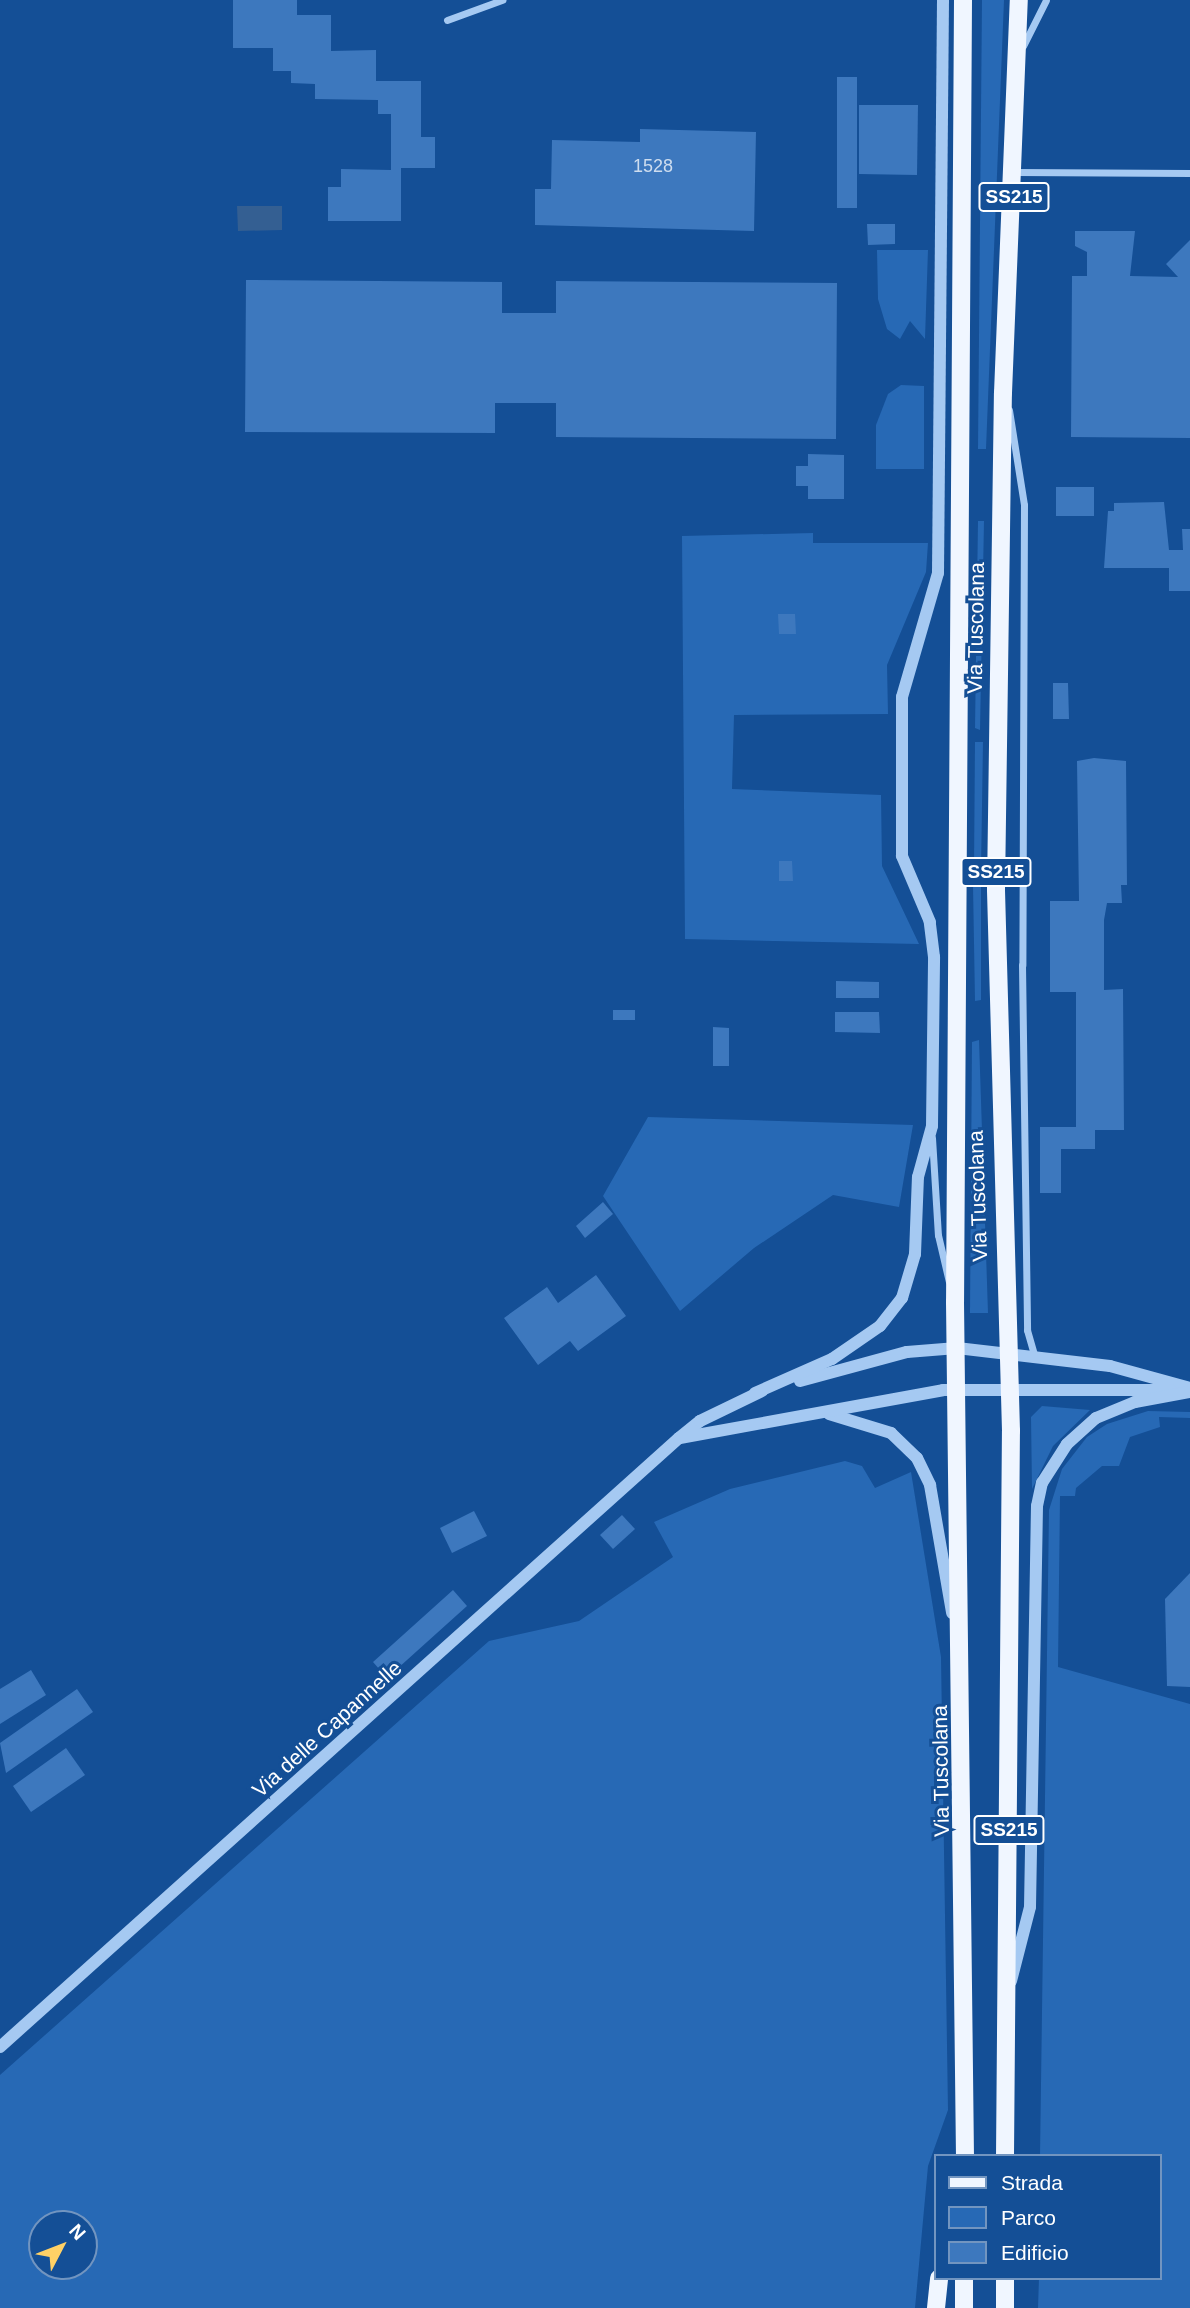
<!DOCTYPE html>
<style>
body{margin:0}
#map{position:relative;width:1190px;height:2308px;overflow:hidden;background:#144f96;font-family:Helvetica,sans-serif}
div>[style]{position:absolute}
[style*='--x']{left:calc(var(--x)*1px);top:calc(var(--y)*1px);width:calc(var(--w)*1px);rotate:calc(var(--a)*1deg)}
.green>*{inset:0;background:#2769b5}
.water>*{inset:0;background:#345f92}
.building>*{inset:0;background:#3d78be}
.minor>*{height:7px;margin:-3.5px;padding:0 3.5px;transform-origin:3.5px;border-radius:3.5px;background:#a5c9f2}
.tertiary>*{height:12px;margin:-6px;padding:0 6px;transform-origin:6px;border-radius:6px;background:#a5c9f2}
.primary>*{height:18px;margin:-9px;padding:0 9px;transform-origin:9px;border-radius:9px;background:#f0f6ff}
span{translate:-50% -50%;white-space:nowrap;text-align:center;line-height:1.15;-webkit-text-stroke:6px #144f96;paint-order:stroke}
.number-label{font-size:18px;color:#ceddef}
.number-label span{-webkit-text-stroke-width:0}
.shield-label span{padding:2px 5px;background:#144f96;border:2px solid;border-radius:5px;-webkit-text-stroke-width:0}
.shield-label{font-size:19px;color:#fff;font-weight:700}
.street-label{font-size:21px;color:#fff}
.legend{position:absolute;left:934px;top:2154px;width:228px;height:126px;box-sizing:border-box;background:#144f96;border:2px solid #7295c0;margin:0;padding:9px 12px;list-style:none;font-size:21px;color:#fff}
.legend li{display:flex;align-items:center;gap:14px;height:35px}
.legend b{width:35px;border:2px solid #7295c0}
.north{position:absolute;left:28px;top:2210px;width:70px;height:70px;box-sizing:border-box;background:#144f96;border:2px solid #7295c0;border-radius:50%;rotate:48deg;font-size:19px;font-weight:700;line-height:28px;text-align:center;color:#fff}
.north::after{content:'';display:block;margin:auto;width:24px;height:32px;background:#ffd166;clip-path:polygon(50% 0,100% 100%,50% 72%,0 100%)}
</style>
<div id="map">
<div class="green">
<div style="clip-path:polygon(982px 0,1004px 0,986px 449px,978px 449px)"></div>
<div style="clip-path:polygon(877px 250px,928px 250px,925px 339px,910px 321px,900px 339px,887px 329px,878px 299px)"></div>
<div style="clip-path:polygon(901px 385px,924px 386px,924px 469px,876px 469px,876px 425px,888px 394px)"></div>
<div style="clip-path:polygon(978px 521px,984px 521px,980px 730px,975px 728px)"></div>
<div style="clip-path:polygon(813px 533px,813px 543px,928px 543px,926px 572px,887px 665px,888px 714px,734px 715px,732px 789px,881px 795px,882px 866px,919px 944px,685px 939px,682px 536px)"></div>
<div style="clip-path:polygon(975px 742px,983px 742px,981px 869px,974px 869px)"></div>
<div style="clip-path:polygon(973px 885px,981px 885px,981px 1000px,975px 1001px)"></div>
<div style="clip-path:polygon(979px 1040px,988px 1313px,970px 1313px,972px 1042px)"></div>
<div style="clip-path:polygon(648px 1117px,913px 1125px,899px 1207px,833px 1195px,754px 1248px,680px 1311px,603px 1196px)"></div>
<div style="clip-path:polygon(1042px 1406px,1090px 1410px,1053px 1446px,1032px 1489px,1031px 1417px)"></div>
<div style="clip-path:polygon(1148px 1411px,1190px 1412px,1190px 1418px,1159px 1417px,1160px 1427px,1130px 1437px,1119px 1466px,1102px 1466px,1076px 1488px,1075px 1496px,1060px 1496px,1058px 1667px,1190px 1704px,1190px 2308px,1038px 2308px,1039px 2278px,1160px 2278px,1160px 2156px,1040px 2156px,1049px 1510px,1062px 1469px,1087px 1437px,1107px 1424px)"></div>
<div style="clip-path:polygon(evenodd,845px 1461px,862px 1466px,875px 1488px,911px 1472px,941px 1657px,948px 2110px,928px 2166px,915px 2308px,0 2308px,0 2075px,489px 1641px,579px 1621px,673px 1557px,654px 1522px,730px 1489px,845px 1461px,42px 2224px,84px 2224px,84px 2266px,42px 2266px,42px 2224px)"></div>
</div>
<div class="water">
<div style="clip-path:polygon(237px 206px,282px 206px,282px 230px,238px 231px)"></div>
</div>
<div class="building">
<div style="clip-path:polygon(233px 0,297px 0,297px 15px,331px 15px,331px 51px,376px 50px,376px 81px,421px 81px,421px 137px,435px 137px,435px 168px,401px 168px,401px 221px,328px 221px,328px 187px,341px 187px,341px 169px,391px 170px,391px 114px,378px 114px,378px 100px,315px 99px,315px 84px,291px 83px,291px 71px,273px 71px,273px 48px,233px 48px)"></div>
<div style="clip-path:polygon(837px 77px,857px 77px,857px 208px,837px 208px)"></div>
<div style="clip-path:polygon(859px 105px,918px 105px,917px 175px,859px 174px)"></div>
<div style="clip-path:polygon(640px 129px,756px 132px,754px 231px,535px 225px,535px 189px,551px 189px,552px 140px,640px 142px)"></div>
<div style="clip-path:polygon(867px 224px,895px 224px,895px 244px,868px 245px)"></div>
<div style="clip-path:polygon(1075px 231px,1135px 231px,1130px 276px,1178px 277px,1166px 264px,1190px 240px,1190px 438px,1071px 437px,1072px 276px,1087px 276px,1087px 252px,1075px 246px)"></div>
<div style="clip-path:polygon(246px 280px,502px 282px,502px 313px,556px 313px,556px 281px,837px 283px,836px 439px,556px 437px,556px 403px,495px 403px,495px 433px,245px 432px)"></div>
<div style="clip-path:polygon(808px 454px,844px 455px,844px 499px,808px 499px,808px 486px,796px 486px,796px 466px,808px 466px)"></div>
<div style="clip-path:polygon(1056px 487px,1094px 487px,1094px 516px,1056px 516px)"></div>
<div style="clip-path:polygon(1164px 502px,1169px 550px,1183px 550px,1182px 529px,1190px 529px,1190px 591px,1169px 591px,1169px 568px,1104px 568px,1108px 511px,1114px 511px,1114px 503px)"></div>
<div style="clip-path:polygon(778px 614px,795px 614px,796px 634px,779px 634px)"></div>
<div style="clip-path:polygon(1053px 683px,1068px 683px,1069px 719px,1053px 719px)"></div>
<div style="clip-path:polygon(1094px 758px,1126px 761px,1127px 885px,1121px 885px,1122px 903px,1107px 903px,1104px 920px,1104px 990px,1123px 989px,1124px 1130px,1095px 1130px,1095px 1149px,1061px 1149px,1061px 1193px,1040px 1193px,1040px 1127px,1076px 1127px,1076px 992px,1050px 992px,1050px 901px,1079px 901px,1077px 761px)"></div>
<div style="clip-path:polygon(779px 861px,792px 861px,793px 881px,779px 881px)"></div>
<div style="clip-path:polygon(836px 981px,879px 982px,879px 998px,836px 998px)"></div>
<div style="clip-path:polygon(613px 1010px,635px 1010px,635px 1020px,613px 1020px)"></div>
<div style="clip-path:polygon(835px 1012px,879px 1012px,880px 1033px,835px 1032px)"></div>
<div style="clip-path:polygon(713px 1027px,729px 1028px,729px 1066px,713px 1066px)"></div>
<div style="clip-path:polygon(603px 1202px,613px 1214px,585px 1238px,576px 1226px)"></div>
<div style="clip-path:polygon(596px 1275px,626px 1316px,578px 1351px,570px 1341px,538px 1365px,504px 1318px,547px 1287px,558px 1303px)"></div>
<div style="clip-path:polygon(474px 1511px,487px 1536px,452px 1553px,440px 1528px)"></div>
<div style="clip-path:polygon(622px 1515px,635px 1529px,613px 1549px,600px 1535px)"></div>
<div style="clip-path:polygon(1190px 1573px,1190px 1687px,1167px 1686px,1165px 1599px)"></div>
<div style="clip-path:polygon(453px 1590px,467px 1606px,387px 1678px,373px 1662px)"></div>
<div style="clip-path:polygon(31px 1670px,46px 1695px,0 1724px,0 1689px)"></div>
<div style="clip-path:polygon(77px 1689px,93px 1712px,6px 1773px,0 1743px)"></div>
<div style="clip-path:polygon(66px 1748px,85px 1775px,31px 1812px,13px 1786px)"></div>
</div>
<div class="minor">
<div style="--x:447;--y:20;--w:59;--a:-20"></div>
<div style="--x:1023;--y:46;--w:51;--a:-63.4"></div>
<div style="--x:1015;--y:172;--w:175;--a:0.3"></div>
<div style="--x:1009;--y:410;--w:96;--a:81"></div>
<div style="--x:1024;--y:505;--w:460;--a:90.2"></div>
<div style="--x:1022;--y:965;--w:365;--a:89.2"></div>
<div style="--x:1027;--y:1330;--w:25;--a:74"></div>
<div style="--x:932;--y:1138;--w:97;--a:86.5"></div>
<div style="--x:938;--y:1235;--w:48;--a:76.8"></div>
</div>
<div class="tertiary">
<div style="--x:800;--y:1381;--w:111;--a:-15.2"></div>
<div style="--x:907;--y:1352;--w:50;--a:-4.6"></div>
<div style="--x:957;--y:1348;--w:154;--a:6.7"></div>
<div style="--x:1110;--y:1366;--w:83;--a:15.4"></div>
<div style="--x:755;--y:1393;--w:84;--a:-23.8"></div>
<div style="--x:832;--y:1359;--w:58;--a:-34.5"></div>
<div style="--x:880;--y:1326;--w:36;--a:-52"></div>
<div style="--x:902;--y:1298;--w:46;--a:-73.5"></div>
<div style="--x:915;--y:1254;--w:77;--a:-87.8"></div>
<div style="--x:918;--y:1177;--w:53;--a:-74.6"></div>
<div style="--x:932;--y:1126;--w:169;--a:-89.3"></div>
<div style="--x:934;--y:957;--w:35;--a:-97"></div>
<div style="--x:930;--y:922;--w:72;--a:-113"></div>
<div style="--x:902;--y:856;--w:159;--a:-90"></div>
<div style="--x:902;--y:697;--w:129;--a:-73.8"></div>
<div style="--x:938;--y:573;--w:573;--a:-89.5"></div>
<div style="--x:829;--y:1414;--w:65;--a:17"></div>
<div style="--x:891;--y:1433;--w:36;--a:44"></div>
<div style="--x:917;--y:1458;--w:30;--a:64"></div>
<div style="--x:930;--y:1485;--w:130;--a:80.2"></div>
<div style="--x:680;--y:1438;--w:267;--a:-10.3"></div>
<div style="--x:943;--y:1390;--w:228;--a:0"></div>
<div style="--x:1011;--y:1981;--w:76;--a:-75.6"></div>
<div style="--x:1030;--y:1907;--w:401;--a:-89"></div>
<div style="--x:1037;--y:1506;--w:24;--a:-78"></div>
<div style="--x:1042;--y:1483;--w:46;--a:-57.3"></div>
<div style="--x:1067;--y:1444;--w:39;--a:-42"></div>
<div style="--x:1096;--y:1418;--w:42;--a:-22.3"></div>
<div style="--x:1135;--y:1402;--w:56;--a:-10.3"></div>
<div style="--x:0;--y:2047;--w:912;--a:-41.89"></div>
<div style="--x:679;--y:1438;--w:27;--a:-39"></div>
<div style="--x:700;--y:1421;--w:69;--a:-25.8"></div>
</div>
<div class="primary">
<div style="--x:963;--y:0;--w:1302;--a:90.35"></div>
<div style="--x:955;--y:1302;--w:854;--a:89.33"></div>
<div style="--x:1005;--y:2156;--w:725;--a:-89.53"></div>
<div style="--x:1011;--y:1431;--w:542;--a:-91.59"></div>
<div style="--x:996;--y:889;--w:496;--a:-89.2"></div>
<div style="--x:1003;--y:393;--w:393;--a:-87.7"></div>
<div style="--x:936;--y:2308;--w:30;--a:-84"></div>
<div style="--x:964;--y:2308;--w:30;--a:-90"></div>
<div style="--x:1005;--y:2308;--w:30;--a:-90"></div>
</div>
<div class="number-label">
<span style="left:653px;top:166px">1528</span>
</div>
<div class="shield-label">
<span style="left:1014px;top:197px">SS215</span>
<span style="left:996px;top:872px">SS215</span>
<span style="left:1009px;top:1830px">SS215</span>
</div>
<div class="street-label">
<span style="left:976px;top:628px;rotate:-89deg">Via Tuscolana</span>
<span style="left:978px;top:1196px;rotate:-92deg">Via Tuscolana</span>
<span style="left:327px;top:1729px;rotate:-42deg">Via delle Capannelle</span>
<span style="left:941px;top:1771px;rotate:-91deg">Via Tuscolana</span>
</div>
<ul class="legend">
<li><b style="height:9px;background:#f0f6ff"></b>Strada</li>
<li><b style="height:19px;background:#2769b5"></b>Parco</li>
<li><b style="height:19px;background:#3d78be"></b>Edificio</li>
</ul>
<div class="north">N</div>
</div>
